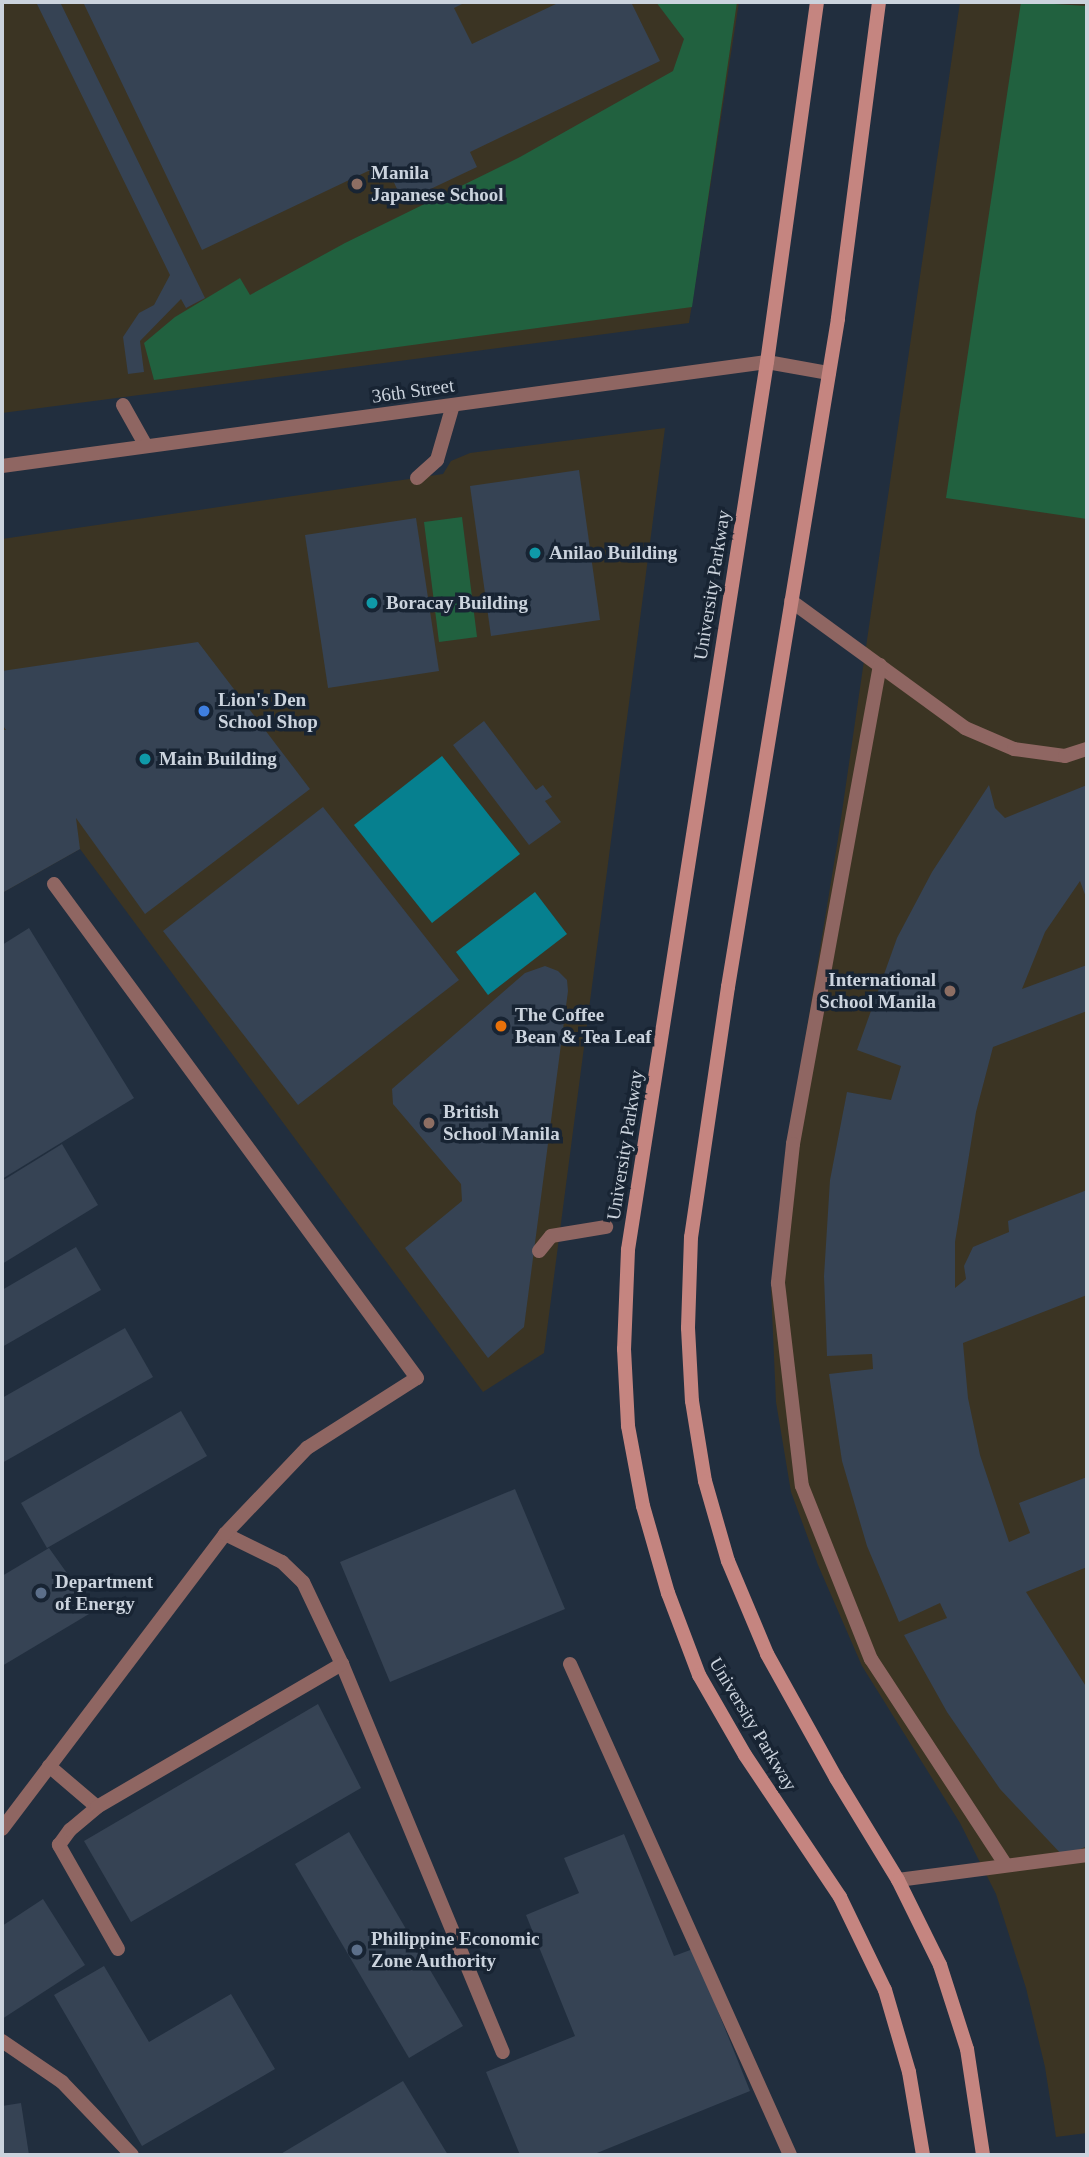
<!DOCTYPE html>
<style>
body{margin:0}
#map{position:relative;width:1089px;height:2157px;overflow:hidden;background:#212e3e;font-family:Georgia,serif}
div>[style]{position:absolute}
[style*='--x']{left:calc(var(--x)*1px);top:calc(var(--y)*1px);width:calc(var(--w)*1px);rotate:calc(var(--a)*1deg)}
.education>*{inset:0;background:#3b3423}
.green>*{inset:0;background:#21613f}
.water>*{inset:0;background:#06808f}
.building>*{inset:0;background:#364354}
.service>*{height:14px;margin:-7px;padding:0 7px;transform-origin:7px;border-radius:7px;background:#8f6662}
.tertiary>*{height:14px;margin:-7px;padding:0 7px;transform-origin:7px;border-radius:7px;background:#8f6662}
.secondary>*{height:14px;margin:-7px;padding:0 7px;transform-origin:7px;border-radius:7px;background:#c58580}
.dots>*{width:19px;height:19px;translate:-50% -50%;box-sizing:border-box;border:4px solid #182433;border-radius:50%}
span{translate:-50% -50%;white-space:nowrap;text-align:center;line-height:1.15;-webkit-text-stroke:7px #182433;paint-order:stroke}
.poi-label{font-size:19px;color:#cbd3dd;font-weight:700}
.left{translate:0 -50%;text-align:left}
.right{translate:-100% -50%;text-align:right}
.street-label{font-size:19px;color:#cbd3dd}
.frame{position:absolute;inset:0;border:4px solid #cbd3dd;pointer-events:none}
</style>
<div id="map">
<div class="education">
<div style="clip-path:polygon(2px 2px,739px 2px,689px 323px,2px 413px)"></div>
<div style="clip-path:polygon(960px 2px,1087px 2px,1087px 2133px,1056px 2137px,1045px 2067px,1026px 1988px,996px 1894px,960px 1823px,862px 1666px,818px 1565px,791px 1492px,776px 1402px,771px 1289px,788px 1144px,838px 839px)"></div>
<div style="clip-path:polygon(665px 428px,544px 1353px,483px 1392px,80px 849px,2px 893px,2px 539px,443px 474px,451px 461px,470px 453px)"></div>
</div>
<div class="green">
<div style="clip-path:polygon(656px 2px,737px 2px,692px 307px,154px 380px,144px 343px,175px 317px,240px 278px,250px 295px,345px 243px,520px 157px,673px 71px,684px 39px)"></div>
<div style="clip-path:polygon(1021px 2px,1087px 6px,1087px 519px,946px 498px)"></div>
<div style="clip-path:polygon(462px 517px,477px 637px,439px 642px,424px 522px)"></div>
</div>
<div class="water">
<div style="clip-path:polygon(442px 756px,520px 854px,432px 923px,354px 825px)"></div>
<div style="clip-path:polygon(535px 892px,567px 934px,488px 995px,456px 952px)"></div>
</div>
<div class="building">
<div style="clip-path:polygon(36px 2px,60px 2px,205px 298px,186px 308px,181px 299px,140px 341px,144px 372px,128px 374px,123px 337px,139px 313px,154px 305px,170px 275px)"></div>
<div style="clip-path:polygon(83px 2px,466px 2px,454px 8px,472px 44px,560px 2px,631px 2px,660px 61px,470px 152px,477px 167px,403px 202px,385px 163px,202px 250px)"></div>
<div style="clip-path:polygon(579px 470px,600px 620px,491px 636px,470px 486px)"></div>
<div style="clip-path:polygon(416px 518px,439px 671px,328px 688px,305px 535px)"></div>
<div style="clip-path:polygon(198px 642px,310px 789px,145px 914px,76px 818px,80px 849px,2px 893px,2px 730px,6px 730px,2px 724px,2px 671px)"></div>
<div style="clip-path:polygon(484px 721px,536px 790px,543px 785px,552px 797px,545px 801px,561px 822px,529px 845px,453px 745px)"></div>
<div style="clip-path:polygon(989px 785px,995px 808px,1005px 818px,1087px 785px,1087px 900px,1080px 881px,1045px 932px,1022px 989px,1087px 965px,1087px 1011px,993px 1047px,976px 1112px,955px 1242px,955px 1288px,966px 1279px,964px 1266px,973px 1247px,1009px 1232px,1008px 1221px,1087px 1190px,1087px 1295px,963px 1343px,968px 1398px,980px 1455px,1009px 1542px,1030px 1533px,1019px 1503px,1087px 1477px,1087px 1567px,1026px 1592px,1087px 1688px,1087px 1846px,1064px 1857px,1000px 1789px,947px 1712px,904px 1635px,947px 1618px,940px 1603px,899px 1622px,867px 1546px,842px 1461px,829px 1374px,873px 1369px,872px 1354px,827px 1356px,824px 1276px,830px 1180px,847px 1092px,891px 1100px,901px 1066px,857px 1050px,897px 938px,932px 872px)"></div>
<div style="clip-path:polygon(323px 807px,459px 980px,298px 1105px,163px 931px)"></div>
<div style="clip-path:polygon(29px 928px,134px 1098px,2px 1179px,2px 945px)"></div>
<div style="clip-path:polygon(545px 966px,558px 971px,567px 980px,568px 991px,524px 1327px,488px 1358px,405px 1248px,462px 1201px,461px 1184px,393px 1104px,392px 1089px,525px 973px)"></div>
<div style="clip-path:polygon(62px 1144px,98px 1205px,2px 1264px,2px 1181px)"></div>
<div style="clip-path:polygon(76px 1247px,101px 1290px,2px 1347px,2px 1290px)"></div>
<div style="clip-path:polygon(125px 1328px,153px 1377px,2px 1463px,2px 1398px)"></div>
<div style="clip-path:polygon(181px 1411px,207px 1456px,47px 1548px,21px 1503px)"></div>
<div style="clip-path:polygon(515px 1489px,565px 1609px,390px 1682px,340px 1562px)"></div>
<div style="clip-path:polygon(49px 1548px,94px 1611px,2px 1666px,2px 1576px)"></div>
<div style="clip-path:polygon(318px 1704px,361px 1788px,131px 1922px,84px 1841px)"></div>
<div style="clip-path:polygon(349px 1832px,463px 2026px,409px 2058px,295px 1864px)"></div>
<div style="clip-path:polygon(624px 1834px,674px 1956px,693px 1949px,750px 2091px,592px 2155px,520px 2155px,486px 2072px,575px 2036px,526px 1915px,579px 1893px,564px 1858px)"></div>
<div style="clip-path:polygon(43px 1899px,85px 1965px,2px 2019px,2px 1926px)"></div>
<div style="clip-path:polygon(104px 1966px,149px 2042px,231px 1994px,275px 2069px,142px 2146px,54px 1995px)"></div>
<div style="clip-path:polygon(403px 2081px,448px 2155px,279px 2155px)"></div>
<div style="clip-path:polygon(21px 2103px,29px 2155px,2px 2155px,2px 2106px)"></div>
</div>
<div class="service">
<div style="--x:123;--y:405;--w:47;--a:60.7"></div>
<div style="--x:417;--y:478;--w:27;--a:-42"></div>
<div style="--x:437;--y:460;--w:57;--a:-73.8"></div>
<div style="--x:791;--y:601;--w:215;--a:36.1"></div>
<div style="--x:965;--y:728;--w:53;--a:23.2"></div>
<div style="--x:1014;--y:749;--w:51;--a:7.8"></div>
<div style="--x:1065;--y:756;--w:23;--a:-18"></div>
<div style="--x:880;--y:665;--w:487;--a:100.3"></div>
<div style="--x:793;--y:1144;--w:140;--a:96.2"></div>
<div style="--x:778;--y:1283;--w:204;--a:83.3"></div>
<div style="--x:802;--y:1486;--w:186;--a:68.3"></div>
<div style="--x:871;--y:1659;--w:246;--a:56.8"></div>
<div style="--x:539;--y:1251;--w:19;--a:-51"></div>
<div style="--x:551;--y:1236;--w:56;--a:-9.3"></div>
<div style="--x:225;--y:1534;--w:64;--a:26.2"></div>
<div style="--x:282;--y:1562;--w:29;--a:44"></div>
<div style="--x:303;--y:1582;--w:91;--a:64.6"></div>
<div style="--x:342;--y:1664;--w:420;--a:67.5"></div>
<div style="--x:570;--y:1664;--w:538;--a:65.86"></div>
<div style="--x:49;--y:1766;--w:63;--a:40.5"></div>
<div style="--x:2;--y:1829;--w:370;--a:-52.9"></div>
<div style="--x:225;--y:1534;--w:119;--a:-46.4"></div>
<div style="--x:307;--y:1448;--w:130;--a:-32.5"></div>
<div style="--x:417;--y:1378;--w:613;--a:-126.31"></div>
<div style="--x:898;--y:1880;--w:191;--a:-7.5"></div>
<div style="--x:118;--y:1949;--w:120;--a:-119.6"></div>
<div style="--x:59;--y:1845;--w:19;--a:-54"></div>
<div style="--x:70;--y:1830;--w:35;--a:-40"></div>
<div style="--x:97;--y:1807;--w:284;--a:-30.3"></div>
<div style="--x:2;--y:2041;--w:73;--a:34.3"></div>
<div style="--x:62;--y:2082;--w:101;--a:46.2"></div>
</div>
<div class="tertiary">
<div style="--x:2;--y:466;--w:772;--a:-7.74"></div>
<div style="--x:767;--y:362;--w:63;--a:10.1"></div>
</div>
<div class="secondary">
<div style="--x:817;--y:2;--w:363;--a:97.9"></div>
<div style="--x:767;--y:362;--w:899;--a:98.9"></div>
<div style="--x:628;--y:1250;--w:99;--a:92.3"></div>
<div style="--x:624;--y:1349;--w:77;--a:87"></div>
<div style="--x:628;--y:1426;--w:81;--a:79.4"></div>
<div style="--x:643;--y:1506;--w:91;--a:74"></div>
<div style="--x:668;--y:1593;--w:88;--a:69.3"></div>
<div style="--x:699;--y:1675;--w:92;--a:60.1"></div>
<div style="--x:745;--y:1755;--w:171;--a:56.2"></div>
<div style="--x:840;--y:1897;--w:103;--a:64.2"></div>
<div style="--x:885;--y:1990;--w:85;--a:73.7"></div>
<div style="--x:909;--y:2072;--w:84;--a:80.4"></div>
<div style="--x:879;--y:2;--w:320;--a:97.4"></div>
<div style="--x:838;--y:319;--w:677;--a:99.35"></div>
<div style="--x:728;--y:987;--w:253;--a:98.4"></div>
<div style="--x:691;--y:1237;--w:91;--a:91.9"></div>
<div style="--x:688;--y:1328;--w:73;--a:86.9"></div>
<div style="--x:692;--y:1401;--w:81;--a:80.8"></div>
<div style="--x:705;--y:1481;--w:83;--a:74"></div>
<div style="--x:728;--y:1561;--w:101;--a:67.2"></div>
<div style="--x:767;--y:1654;--w:142;--a:60.9"></div>
<div style="--x:836;--y:1778;--w:119;--a:58.7"></div>
<div style="--x:898;--y:1880;--w:95;--a:63.7"></div>
<div style="--x:940;--y:1965;--w:88;--a:72.2"></div>
<div style="--x:967;--y:2049;--w:107;--a:81.4"></div>
</div>
<div class="dots">
<div style="left:357px;top:184px;background:#8d6e63"></div>
<div style="left:535px;top:553px;background:#0f9aa8"></div>
<div style="left:372px;top:603px;background:#0f9aa8"></div>
<div style="left:204px;top:711px;background:#3f7fe0"></div>
<div style="left:145px;top:759px;background:#0f9aa8"></div>
<div style="left:950px;top:991px;background:#8d6e63"></div>
<div style="left:501px;top:1026px;background:#e8710a"></div>
<div style="left:429px;top:1123px;background:#8d6e63"></div>
<div style="left:41px;top:1593px;background:#5c6f8a"></div>
<div style="left:357px;top:1950px;background:#5c6f8a"></div>
</div>
<div class="poi-label">
<span class="left" style="left:371px;top:184px">Manila<br>Japanese School</span>
<span class="left" style="left:549px;top:553px">Anilao Building</span>
<span class="left" style="left:386px;top:603px">Boracay Building</span>
<span class="left" style="left:218px;top:711px">Lion's Den<br>School Shop</span>
<span class="left" style="left:159px;top:759px">Main Building</span>
<span class="right" style="left:936px;top:991px">International<br>School Manila</span>
<span class="left" style="left:515px;top:1026px">The Coffee<br>Bean &amp; Tea Leaf</span>
<span class="left" style="left:443px;top:1123px">British<br>School Manila</span>
<span class="left" style="left:55px;top:1593px">Department<br>of Energy</span>
<span class="left" style="left:371px;top:1950px">Philippine Economic<br>Zone Authority</span>
</div>
<div class="street-label">
<span style="left:413px;top:391px;rotate:-8deg">36th Street</span>
<span style="left:712px;top:585px;rotate:-81deg">University Parkway</span>
<span style="left:625px;top:1145px;rotate:-81deg">University Parkway</span>
<span style="left:753px;top:1724px;rotate:59deg">University Parkway</span>
</div>
<div class="frame"></div>
</div>
